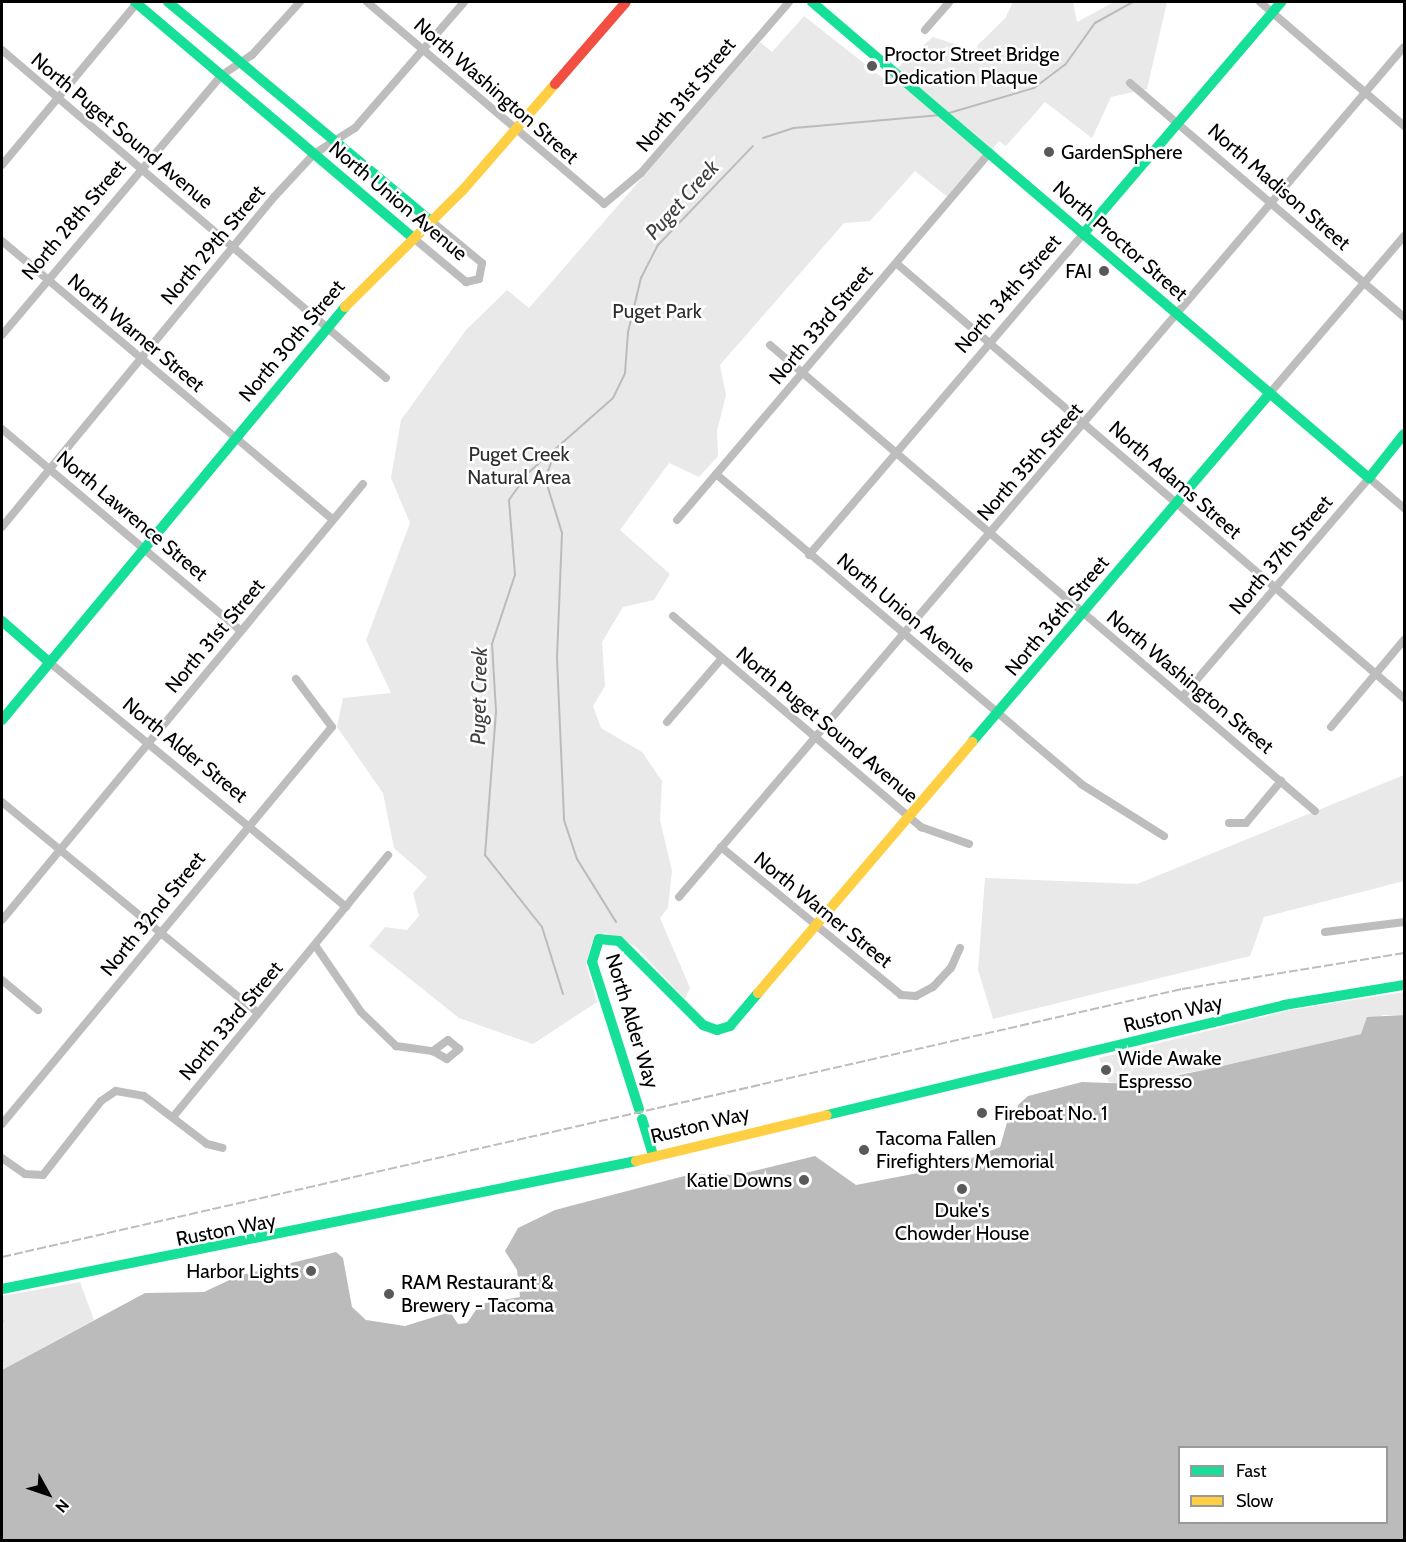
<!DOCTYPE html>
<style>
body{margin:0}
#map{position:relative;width:1406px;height:1542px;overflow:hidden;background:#fff;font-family:Cabin,sans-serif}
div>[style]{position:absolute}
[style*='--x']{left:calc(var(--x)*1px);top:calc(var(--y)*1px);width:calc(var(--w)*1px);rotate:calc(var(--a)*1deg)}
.green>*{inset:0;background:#e9e9e9}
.water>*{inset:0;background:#bbb}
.stream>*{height:2px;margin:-1px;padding:0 1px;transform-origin:1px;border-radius:1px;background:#bbb}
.street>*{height:8px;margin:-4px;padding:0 4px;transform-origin:4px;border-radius:4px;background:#bdbdbd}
.fast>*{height:10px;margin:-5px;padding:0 5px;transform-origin:5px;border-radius:5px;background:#16e098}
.slow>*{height:10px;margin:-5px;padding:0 5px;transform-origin:5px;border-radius:5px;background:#ffcf43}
.jam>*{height:10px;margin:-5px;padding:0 5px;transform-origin:5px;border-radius:5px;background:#f24e42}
.rail>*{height:2px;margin-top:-1px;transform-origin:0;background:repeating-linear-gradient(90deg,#bdbdbd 0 9px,transparent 0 12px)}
.dots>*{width:16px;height:16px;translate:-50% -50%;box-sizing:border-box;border:3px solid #fff;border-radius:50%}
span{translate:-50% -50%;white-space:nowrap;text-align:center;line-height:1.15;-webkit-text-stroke:5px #fff;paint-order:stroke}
.poi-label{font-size:20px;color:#000}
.left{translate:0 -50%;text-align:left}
.right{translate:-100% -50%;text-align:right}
.street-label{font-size:20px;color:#000}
.park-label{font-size:20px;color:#2e2e2e}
.water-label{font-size:21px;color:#3f3f3f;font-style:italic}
.frame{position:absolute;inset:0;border:3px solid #000;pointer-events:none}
.legend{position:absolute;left:1178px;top:1446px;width:210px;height:78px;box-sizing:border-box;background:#fff;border:2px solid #999;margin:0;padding:8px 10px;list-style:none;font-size:18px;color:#000}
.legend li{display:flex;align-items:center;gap:12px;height:30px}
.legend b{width:30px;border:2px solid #999}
.north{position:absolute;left:18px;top:1464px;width:60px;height:60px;-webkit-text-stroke:4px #fff;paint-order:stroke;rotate:130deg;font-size:16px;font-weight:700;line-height:24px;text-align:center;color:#000}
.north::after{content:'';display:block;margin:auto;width:21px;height:27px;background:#000;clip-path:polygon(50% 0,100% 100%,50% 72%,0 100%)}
</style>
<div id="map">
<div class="green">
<div style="clip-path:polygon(1013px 2px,1073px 2px,1077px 22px,1114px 2px,1167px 2px,1147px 89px,1111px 97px,1092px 138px,1045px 102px,1006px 146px,999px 141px,950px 199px,915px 171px,870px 221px,844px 223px,720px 365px,726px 395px,717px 431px,718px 456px,699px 477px,669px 463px,620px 530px,670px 574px,654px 600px,623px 607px,602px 642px,605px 686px,593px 706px,601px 728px,642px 752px,662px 781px,660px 820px,672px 871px,668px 908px,660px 918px,690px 988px,685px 999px,635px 946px,605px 933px,592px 942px,586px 964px,597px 1002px,533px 1044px,459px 1018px,369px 946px,385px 927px,407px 930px,419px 916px,413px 893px,427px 877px,394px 848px,383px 793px,337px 727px,343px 698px,391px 693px,366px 640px,410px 523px,391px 478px,401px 420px,466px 330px,507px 290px,529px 308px,760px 42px,772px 52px,804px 16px,884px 79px,933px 37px,973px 50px,1006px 17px)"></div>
<div style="clip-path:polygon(1404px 775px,1404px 881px,1264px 917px,1250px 956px,993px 1019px,978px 970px,985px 878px,1137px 884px)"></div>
<div style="clip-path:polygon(1404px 992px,1404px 1015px,1383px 1015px,1361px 1034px,1209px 1069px,1117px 1084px,1109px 1082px,1099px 1058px,1291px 1010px)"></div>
<div style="clip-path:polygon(80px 1282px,94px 1320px,2px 1370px,2px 1296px)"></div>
</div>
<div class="water">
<div style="clip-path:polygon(evenodd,1404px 1015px,1404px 1540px,2px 1540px,2px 1370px,145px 1293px,204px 1292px,238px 1276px,336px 1252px,343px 1258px,352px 1307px,366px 1320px,405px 1326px,450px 1312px,458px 1324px,467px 1323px,480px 1304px,520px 1297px,517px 1270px,505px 1251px,518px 1228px,555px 1210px,692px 1174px,737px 1175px,815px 1156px,856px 1185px,949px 1167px,1000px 1147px,1010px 1112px,1028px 1096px,1082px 1082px,1135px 1084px,1209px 1069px,1361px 1034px,1367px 1017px,1404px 1015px,1180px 1448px,1386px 1448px,1386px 1522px,1180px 1522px,1180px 1448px)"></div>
</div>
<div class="stream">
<div style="--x:949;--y:113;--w:89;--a:-16.4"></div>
<div style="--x:1034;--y:88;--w:39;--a:-37"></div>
<div style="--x:1065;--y:65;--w:52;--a:-54.5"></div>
<div style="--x:1095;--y:23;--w:43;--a:-28.9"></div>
<div style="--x:763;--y:138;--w:33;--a:-18"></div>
<div style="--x:794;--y:128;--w:147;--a:-5.1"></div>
<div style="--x:556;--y:450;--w:30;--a:111"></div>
<div style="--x:545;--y:478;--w:58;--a:72.8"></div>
<div style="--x:562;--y:533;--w:125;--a:92.3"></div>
<div style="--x:557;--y:658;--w:162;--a:87.5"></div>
<div style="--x:564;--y:820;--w:41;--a:71.6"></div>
<div style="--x:577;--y:859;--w:74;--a:58.2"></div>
<div style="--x:563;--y:994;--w:70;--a:-107.4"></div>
<div style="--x:542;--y:927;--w:92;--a:-128.4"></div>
<div style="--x:485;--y:855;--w:144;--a:-85.6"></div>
<div style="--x:496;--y:711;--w:67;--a:-93.4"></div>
<div style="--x:492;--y:644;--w:73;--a:-71.6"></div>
<div style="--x:515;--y:575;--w:75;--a:-94.6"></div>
<div style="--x:509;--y:500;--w:33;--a:-55"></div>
<div style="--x:528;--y:473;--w:113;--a:-41.4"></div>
<div style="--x:613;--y:398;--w:28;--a:-64"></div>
<div style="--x:625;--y:373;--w:41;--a:-85.8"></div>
<div style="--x:628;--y:332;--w:56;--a:-76.5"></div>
<div style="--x:641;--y:278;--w:37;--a:-63"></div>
<div style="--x:658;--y:245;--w:137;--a:-46.2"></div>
<div style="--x:2;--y:1322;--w:1;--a:-45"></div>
</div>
<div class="street">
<div style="--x:367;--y:2;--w:311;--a:40.4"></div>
<div style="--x:604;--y:204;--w:48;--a:-40"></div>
<div style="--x:641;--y:173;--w:226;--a:-49.1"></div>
<div style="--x:1260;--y:2;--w:190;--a:40.7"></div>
<div style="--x:925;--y:30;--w:37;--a:-49"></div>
<div style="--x:2;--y:50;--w:505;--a:40.5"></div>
<div style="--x:1130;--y:83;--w:360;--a:40.5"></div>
<div style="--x:2;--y:165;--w:212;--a:-50.2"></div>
<div style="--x:411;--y:236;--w:72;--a:39.9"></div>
<div style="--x:466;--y:282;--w:13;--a:-13"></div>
<div style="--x:479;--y:279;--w:16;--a:-79"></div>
<div style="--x:482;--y:263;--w:67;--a:-140.4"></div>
<div style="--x:2;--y:241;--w:431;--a:40.1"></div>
<div style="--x:896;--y:263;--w:669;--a:40.57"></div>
<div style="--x:2;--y:335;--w:341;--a:-49.8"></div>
<div style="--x:222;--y:75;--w:36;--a:-34"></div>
<div style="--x:252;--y:55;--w:72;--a:-47.8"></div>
<div style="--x:770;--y:345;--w:717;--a:40.53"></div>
<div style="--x:1270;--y:393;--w:206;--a:-49.5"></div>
<div style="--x:2;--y:429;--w:312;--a:40.2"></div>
<div style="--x:716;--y:474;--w:479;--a:40.3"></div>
<div style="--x:1081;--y:784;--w:98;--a:32.1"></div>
<div style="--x:677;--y:520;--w:483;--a:-49.6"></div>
<div style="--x:2;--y:527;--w:428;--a:-50.5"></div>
<div style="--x:274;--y:197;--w:59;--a:-47.1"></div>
<div style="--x:314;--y:154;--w:49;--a:-32.4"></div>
<div style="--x:355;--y:128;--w:167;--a:-49.1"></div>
<div style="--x:809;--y:555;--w:423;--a:-49.5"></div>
<div style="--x:673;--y:616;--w:326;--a:40.4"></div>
<div style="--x:921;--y:827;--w:51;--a:19.5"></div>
<div style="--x:49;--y:662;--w:385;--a:39.5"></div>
<div style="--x:1182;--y:697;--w:288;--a:-49.5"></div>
<div style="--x:1369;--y:478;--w:46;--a:40.6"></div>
<div style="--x:667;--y:722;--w:84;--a:-49.3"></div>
<div style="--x:1331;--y:727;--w:114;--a:-50"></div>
<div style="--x:2;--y:802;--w:332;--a:39.5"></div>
<div style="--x:1229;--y:823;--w:17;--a:0"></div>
<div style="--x:1246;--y:823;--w:55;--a:-50.2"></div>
<div style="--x:721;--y:847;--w:233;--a:39.4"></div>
<div style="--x:901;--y:995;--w:15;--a:4"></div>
<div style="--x:916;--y:996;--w:19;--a:-28"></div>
<div style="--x:933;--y:987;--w:26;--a:-47"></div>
<div style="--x:951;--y:968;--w:22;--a:-66"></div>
<div style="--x:679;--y:897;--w:1117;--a:-49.54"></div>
<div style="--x:2;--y:920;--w:566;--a:-50.38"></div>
<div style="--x:1325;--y:932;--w:80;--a:-7.2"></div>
<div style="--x:315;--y:945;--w:81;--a:55.5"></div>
<div style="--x:361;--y:1012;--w:49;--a:44.2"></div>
<div style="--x:396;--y:1046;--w:37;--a:8"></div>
<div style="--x:433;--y:1051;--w:16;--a:30"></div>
<div style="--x:447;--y:1059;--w:16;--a:-40"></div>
<div style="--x:459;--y:1049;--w:14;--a:-141"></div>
<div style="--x:448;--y:1040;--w:19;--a:144"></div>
<div style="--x:2;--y:980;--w:47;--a:39.8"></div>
<div style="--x:173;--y:1117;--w:339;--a:-50.6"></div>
<div style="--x:2;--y:1124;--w:516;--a:-50.27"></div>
<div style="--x:332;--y:727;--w:60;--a:-126.9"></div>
<div style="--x:2;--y:1158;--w:28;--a:35"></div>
<div style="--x:25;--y:1174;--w:18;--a:3"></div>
<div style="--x:43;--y:1175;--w:94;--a:-51.9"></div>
<div style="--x:101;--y:1101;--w:18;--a:-34"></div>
<div style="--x:116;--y:1091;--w:28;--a:10"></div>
<div style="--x:144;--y:1096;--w:79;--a:37.3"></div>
<div style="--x:207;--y:1144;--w:16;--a:14"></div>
</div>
<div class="fast">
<div style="--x:135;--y:2;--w:362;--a:40.3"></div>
<div style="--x:168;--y:2;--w:341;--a:39.8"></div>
<div style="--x:812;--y:2;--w:733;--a:40.52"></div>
<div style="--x:1369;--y:478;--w:56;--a:-51.5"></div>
<div style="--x:1084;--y:233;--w:304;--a:-49.5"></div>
<div style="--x:2;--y:621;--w:62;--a:41.1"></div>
<div style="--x:2;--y:720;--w:537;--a:-50.29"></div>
<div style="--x:972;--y:742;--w:459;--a:-49.5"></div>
<div style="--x:639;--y:1109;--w:154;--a:-107.7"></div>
<div style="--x:592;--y:962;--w:24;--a:-73"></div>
<div style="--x:599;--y:939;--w:20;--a:6"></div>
<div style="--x:619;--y:941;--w:119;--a:45"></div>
<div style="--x:703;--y:1025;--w:15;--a:20"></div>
<div style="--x:717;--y:1030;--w:14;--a:-17"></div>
<div style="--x:730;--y:1026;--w:43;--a:-49.7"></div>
<div style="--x:827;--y:1115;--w:470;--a:-13.5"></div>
<div style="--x:1284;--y:1005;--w:122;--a:-9.5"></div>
<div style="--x:642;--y:1119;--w:37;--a:73"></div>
<div style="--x:2;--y:1289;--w:647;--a:-11.41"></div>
</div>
<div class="slow">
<div style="--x:345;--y:307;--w:166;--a:-44.8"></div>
<div style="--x:463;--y:190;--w:140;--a:-49"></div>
<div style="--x:758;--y:993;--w:330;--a:-49.5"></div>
<div style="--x:636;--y:1161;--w:196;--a:-13.5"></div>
</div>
<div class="jam">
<div style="--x:555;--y:84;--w:108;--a:-49.1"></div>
</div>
<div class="rail">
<div style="--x:2;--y:1257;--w:1210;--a:-12.8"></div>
<div style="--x:1182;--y:989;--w:225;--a:-9.2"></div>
</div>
<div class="dots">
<div style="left:872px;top:66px;background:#595959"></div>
<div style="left:1049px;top:152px;background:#595959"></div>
<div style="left:1104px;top:271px;background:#595959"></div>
<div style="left:1106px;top:1070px;background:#595959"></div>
<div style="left:982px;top:1113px;background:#595959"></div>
<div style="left:864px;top:1150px;background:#595959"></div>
<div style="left:804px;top:1180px;background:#595959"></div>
<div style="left:962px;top:1189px;background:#595959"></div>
<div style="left:311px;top:1271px;background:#595959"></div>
<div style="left:389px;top:1294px;background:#595959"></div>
</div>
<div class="poi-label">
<span class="left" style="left:884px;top:66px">Proctor Street Bridge<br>Dedication Plaque</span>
<span class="left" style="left:1061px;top:152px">GardenSphere</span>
<span class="right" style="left:1092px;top:271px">FAI</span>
<span class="left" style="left:1118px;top:1070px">Wide Awake<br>Espresso</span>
<span class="left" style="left:994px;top:1113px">Fireboat No. 1</span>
<span class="left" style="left:876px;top:1150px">Tacoma Fallen<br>Firefighters Memorial</span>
<span class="right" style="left:792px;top:1180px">Katie Downs</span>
<span style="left:962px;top:1222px">Duke's<br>Chowder House</span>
<span class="right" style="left:299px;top:1271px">Harbor Lights</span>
<span class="left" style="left:401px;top:1294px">RAM Restaurant &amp;<br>Brewery - Tacoma</span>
</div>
<div class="street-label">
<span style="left:496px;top:91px;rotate:41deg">North Washington Street</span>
<span style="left:686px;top:95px;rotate:-50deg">North 31st Street</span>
<span style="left:122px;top:131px;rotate:40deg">North Puget Sound Avenue</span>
<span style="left:1279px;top:187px;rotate:41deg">North Madison Street</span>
<span style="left:398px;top:201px;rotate:40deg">North Union Avenue</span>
<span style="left:74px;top:220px;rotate:-50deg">North 28th Street</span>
<span style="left:1120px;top:241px;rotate:41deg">North Proctor Street</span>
<span style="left:213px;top:245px;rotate:-50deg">North 29th Street</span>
<span style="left:1008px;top:294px;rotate:-49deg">North 34th Street</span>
<span style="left:821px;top:325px;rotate:-50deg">North 33rd Street</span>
<span style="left:136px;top:333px;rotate:40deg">North Warner Street</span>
<span style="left:292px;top:341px;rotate:-50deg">North 30th Street</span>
<span style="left:1030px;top:462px;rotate:-49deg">North 35th Street</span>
<span style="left:1175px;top:480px;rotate:41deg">North Adams Street</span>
<span style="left:132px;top:516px;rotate:40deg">North Lawrence Street</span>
<span style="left:1281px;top:555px;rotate:-50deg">North 37th Street</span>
<span style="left:906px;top:613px;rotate:40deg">North Union Avenue</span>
<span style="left:1057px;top:616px;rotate:-50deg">North 36th Street</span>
<span style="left:215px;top:636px;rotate:-50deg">North 31st Street</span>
<span style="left:1190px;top:682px;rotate:40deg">North Washington Street</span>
<span style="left:827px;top:725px;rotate:40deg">North Puget Sound Avenue</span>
<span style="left:185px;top:750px;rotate:39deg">North Alder Street</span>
<span style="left:823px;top:910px;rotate:39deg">North Warner Street</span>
<span style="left:153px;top:914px;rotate:-51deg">North 32nd Street</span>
<span style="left:1173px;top:1014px;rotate:-14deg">Ruston Way</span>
<span style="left:231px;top:1021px;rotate:-50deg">North 33rd Street</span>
<span style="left:632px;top:1021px;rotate:73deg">North Alder Way</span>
<span style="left:700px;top:1125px;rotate:-14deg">Ruston Way</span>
<span style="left:226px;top:1230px;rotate:-11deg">Ruston Way</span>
</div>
<div class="park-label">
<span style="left:657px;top:311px">Puget Park</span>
<span style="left:519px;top:466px">Puget Creek<br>Natural Area</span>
</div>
<div class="water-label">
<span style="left:682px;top:200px;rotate:-48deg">Puget Creek</span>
<span style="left:479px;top:696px;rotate:-89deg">Puget Creek</span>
</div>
<div class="frame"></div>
<ul class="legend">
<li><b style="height:8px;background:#16e098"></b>Fast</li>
<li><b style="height:8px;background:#ffcf43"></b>Slow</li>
</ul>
<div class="north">N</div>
</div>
